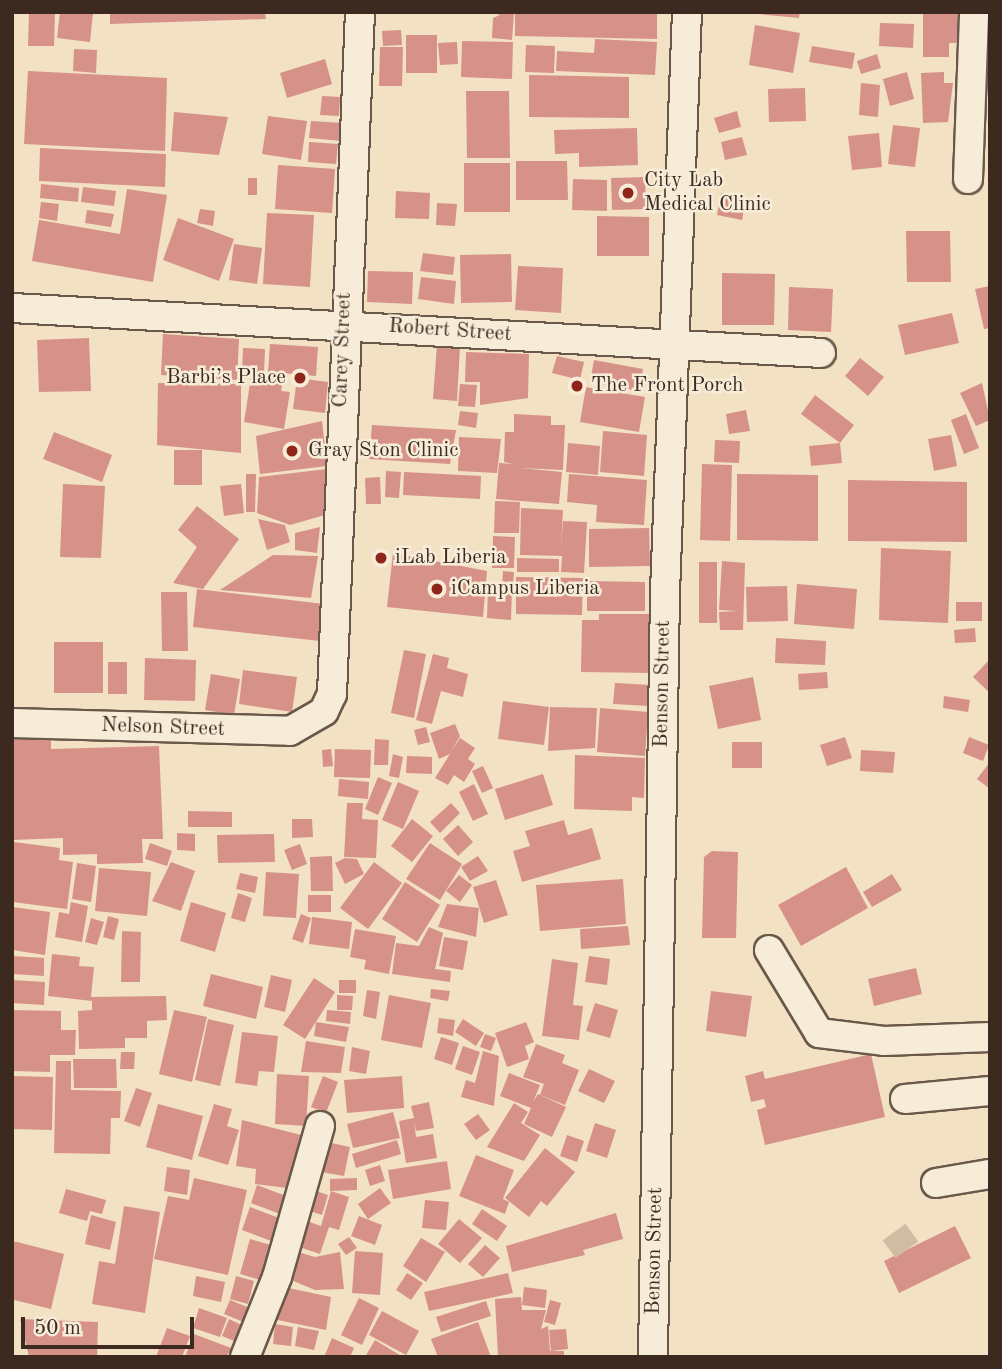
<!DOCTYPE html>
<meta charset="utf-8">
<style>
body{margin:0}
#map{position:relative;width:1002px;height:1369px;overflow:hidden;background:#f3e1c3;font-family:"Old Standard TT",serif}
div>[style]{position:absolute}
[style*='--x']{left:calc(var(--x)*1px);top:calc(var(--y)*1px);width:calc(var(--w)*1px);rotate:calc(var(--a)*1deg)}
.building>*{inset:0;background:#d69288}
.minor-tunnel>*{height:28px;margin-top:-14px;transform-origin:0;background:repeating-linear-gradient(90deg,#cebca3 0 28px,transparent 0 42px)}
.roads{filter:drop-shadow(2px 0 #6a584a) drop-shadow(-2px 0 #6a584a) drop-shadow(0 2px #6a584a) drop-shadow(0 -2px #6a584a)}
.minor>*{height:28px;margin:-14px;padding:0 14px;transform-origin:14px;border-radius:14px;background:#f7ecd8}
.dots>*{width:19px;height:19px;translate:-50% -50%;box-sizing:border-box;border:4px solid #f7ecd8;border-radius:50%}
span{translate:-50% -50%;white-space:nowrap;text-align:center;line-height:1.15;-webkit-text-stroke:5px #f7ecd8;paint-order:stroke}
.poi-label{font-size:21px;color:#3c2a21}
.left{translate:0 -50%;text-align:left}
.right{translate:-100% -50%;text-align:right}
.street-label{font-size:21px;color:#3c2a21}
.frame{position:absolute;inset:0;border:14px solid #3c2a21;pointer-events:none}
.scale{position:absolute;left:21px;top:1317px;width:173px;height:32px;box-sizing:border-box;border:4px solid #3c2a21;border-top:0;padding-left:9px;font-size:21px;line-height:24px;white-space:nowrap;color:#3c2a21;-webkit-text-stroke:5px #f7ecd8;paint-order:stroke}
</style>
<div id="map">
<div class="building">
<div style="clip-path:polygon(60px 12px,93px 13px,90px 42px,57px 38px)"></div>
<div style="clip-path:polygon(110px 12px,265px 12px,266px 19px,110px 24px)"></div>
<div style="clip-path:polygon(514px 12px,512px 40px,492px 38px,493px 18px,500px 15px,489px 12px)"></div>
<div style="clip-path:polygon(515px 12px,657px 12px,657px 39px,515px 36px)"></div>
<div style="clip-path:polygon(737px 12px,800px 12px,799px 18px)"></div>
<div style="clip-path:polygon(923px 12px,965px 12px,965px 43px,949px 43px,949px 57px,923px 57px)"></div>
<div style="clip-path:polygon(29px 13px,55px 14px,54px 46px,28px 46px)"></div>
<div style="clip-path:polygon(880px 23px,914px 24px,913px 48px,879px 46px)"></div>
<div style="clip-path:polygon(755px 25px,800px 33px,793px 73px,749px 65px)"></div>
<div style="clip-path:polygon(401px 30px,402px 45px,383px 46px,382px 31px)"></div>
<div style="clip-path:polygon(406px 35px,437px 35px,437px 73px,406px 73px)"></div>
<div style="clip-path:polygon(595px 39px,657px 42px,655px 75px,556px 71px,557px 51px,594px 53px)"></div>
<div style="clip-path:polygon(462px 41px,513px 42px,512px 79px,461px 77px)"></div>
<div style="clip-path:polygon(457px 42px,458px 64px,440px 65px,438px 43px)"></div>
<div style="clip-path:polygon(526px 45px,555px 46px,554px 73px,525px 72px)"></div>
<div style="clip-path:polygon(812px 46px,855px 53px,852px 69px,809px 62px)"></div>
<div style="clip-path:polygon(380px 47px,403px 47px,402px 86px,379px 86px)"></div>
<div style="clip-path:polygon(74px 49px,97px 50px,96px 73px,73px 71px)"></div>
<div style="clip-path:polygon(877px 54px,881px 68px,861px 74px,857px 61px)"></div>
<div style="clip-path:polygon(325px 59px,332px 84px,287px 98px,280px 73px)"></div>
<div style="clip-path:polygon(28px 71px,167px 78px,165px 151px,24px 144px)"></div>
<div style="clip-path:polygon(907px 72px,914px 99px,890px 106px,883px 79px)"></div>
<div style="clip-path:polygon(944px 72px,944px 83px,953px 83px,948px 122px,923px 123px,921px 73px)"></div>
<div style="clip-path:polygon(529px 75px,629px 77px,629px 118px,529px 117px)"></div>
<div style="clip-path:polygon(861px 83px,880px 85px,878px 117px,859px 115px)"></div>
<div style="clip-path:polygon(805px 88px,806px 121px,769px 122px,768px 89px)"></div>
<div style="clip-path:polygon(466px 91px,509px 91px,510px 158px,467px 158px)"></div>
<div style="clip-path:polygon(322px 96px,340px 97px,339px 116px,320px 115px)"></div>
<div style="clip-path:polygon(737px 111px,741px 127px,719px 133px,714px 118px)"></div>
<div style="clip-path:polygon(174px 112px,228px 117px,219px 155px,171px 151px)"></div>
<div style="clip-path:polygon(268px 116px,307px 121px,301px 160px,262px 154px)"></div>
<div style="clip-path:polygon(311px 121px,342px 123px,341px 141px,309px 138px)"></div>
<div style="clip-path:polygon(893px 125px,920px 128px,915px 167px,888px 164px)"></div>
<div style="clip-path:polygon(637px 128px,638px 165px,579px 167px,579px 153px,555px 154px,554px 130px)"></div>
<div style="clip-path:polygon(879px 133px,882px 167px,852px 170px,848px 136px)"></div>
<div style="clip-path:polygon(742px 137px,747px 155px,725px 160px,721px 142px)"></div>
<div style="clip-path:polygon(309px 142px,338px 144px,336px 164px,308px 162px)"></div>
<div style="clip-path:polygon(40px 148px,166px 154px,165px 187px,39px 181px)"></div>
<div style="clip-path:polygon(516px 161px,567px 161px,568px 200px,516px 200px)"></div>
<div style="clip-path:polygon(464px 163px,510px 163px,510px 212px,464px 212px)"></div>
<div style="clip-path:polygon(278px 165px,335px 169px,332px 213px,275px 209px)"></div>
<div style="clip-path:polygon(645px 177px,646px 209px,612px 210px,611px 178px)"></div>
<div style="clip-path:polygon(248px 178px,257px 178px,257px 195px,248px 195px)"></div>
<div style="clip-path:polygon(573px 179px,607px 180px,607px 211px,572px 210px)"></div>
<div style="clip-path:polygon(41px 184px,79px 188px,78px 202px,40px 198px)"></div>
<div style="clip-path:polygon(83px 187px,116px 191px,114px 206px,81px 202px)"></div>
<div style="clip-path:polygon(127px 189px,167px 195px,153px 282px,32px 261px,39px 220px,120px 234px)"></div>
<div style="clip-path:polygon(396px 191px,430px 193px,429px 219px,395px 218px)"></div>
<div style="clip-path:polygon(721px 193px,746px 198px,742px 220px,717px 215px)"></div>
<div style="clip-path:polygon(41px 202px,59px 204px,57px 221px,39px 218px)"></div>
<div style="clip-path:polygon(437px 203px,457px 204px,455px 226px,436px 225px)"></div>
<div style="clip-path:polygon(200px 209px,215px 211px,213px 226px,197px 223px)"></div>
<div style="clip-path:polygon(87px 210px,114px 214px,111px 227px,85px 223px)"></div>
<div style="clip-path:polygon(267px 213px,314px 215px,310px 287px,263px 284px)"></div>
<div style="clip-path:polygon(597px 216px,649px 217px,649px 256px,597px 256px)"></div>
<div style="clip-path:polygon(178px 218px,234px 239px,219px 281px,163px 260px)"></div>
<div style="clip-path:polygon(906px 231px,950px 231px,951px 282px,907px 282px)"></div>
<div style="clip-path:polygon(234px 244px,262px 248px,257px 284px,229px 280px)"></div>
<div style="clip-path:polygon(423px 253px,455px 257px,453px 275px,420px 271px)"></div>
<div style="clip-path:polygon(511px 254px,512px 302px,461px 303px,460px 255px)"></div>
<div style="clip-path:polygon(518px 266px,563px 268px,561px 313px,515px 310px)"></div>
<div style="clip-path:polygon(368px 271px,413px 272px,412px 304px,367px 302px)"></div>
<div style="clip-path:polygon(722px 273px,775px 274px,774px 325px,722px 325px)"></div>
<div style="clip-path:polygon(421px 277px,456px 281px,454px 304px,418px 299px)"></div>
<div style="clip-path:polygon(990px 286px,990px 328px,984px 329px,975px 289px)"></div>
<div style="clip-path:polygon(789px 287px,833px 289px,831px 332px,788px 330px)"></div>
<div style="clip-path:polygon(952px 313px,959px 343px,905px 355px,898px 325px)"></div>
<div style="clip-path:polygon(163px 334px,239px 339px,237px 380px,161px 375px)"></div>
<div style="clip-path:polygon(89px 338px,91px 391px,39px 392px,37px 340px)"></div>
<div style="clip-path:polygon(270px 344px,318px 347px,316px 376px,268px 372px)"></div>
<div style="clip-path:polygon(437px 344px,460px 346px,457px 401px,433px 399px)"></div>
<div style="clip-path:polygon(243px 348px,265px 349px,264px 373px,242px 371px)"></div>
<div style="clip-path:polygon(466px 352px,529px 354px,528px 398px,480px 405px,480px 382px,465px 382px)"></div>
<div style="clip-path:polygon(557px 356px,584px 362px,580px 380px,552px 373px)"></div>
<div style="clip-path:polygon(860px 358px,884px 377px,868px 396px,845px 376px)"></div>
<div style="clip-path:polygon(594px 360px,643px 369px,639px 391px,590px 382px)"></div>
<div style="clip-path:polygon(251px 377px,283px 381px,281px 391px,290px 392px,284px 429px,244px 422px)"></div>
<div style="clip-path:polygon(297px 378px,328px 382px,325px 413px,293px 409px)"></div>
<div style="clip-path:polygon(158px 383px,241px 384px,241px 453px,157px 445px)"></div>
<div style="clip-path:polygon(982px 383px,990px 420px,976px 426px,960px 393px)"></div>
<div style="clip-path:polygon(460px 384px,477px 385px,475px 407px,458px 406px)"></div>
<div style="clip-path:polygon(586px 387px,645px 397px,639px 432px,580px 422px)"></div>
<div style="clip-path:polygon(815px 395px,854px 425px,840px 443px,801px 414px)"></div>
<div style="clip-path:polygon(746px 410px,750px 431px,729px 434px,726px 414px)"></div>
<div style="clip-path:polygon(460px 411px,478px 413px,476px 428px,458px 425px)"></div>
<div style="clip-path:polygon(514px 414px,551px 416px,551px 425px,565px 425px,563px 470px,520px 468px,562px 472px,559px 504px,496px 499px,499px 463px,513px 464px,504px 462px,505px 432px,514px 432px)"></div>
<div style="clip-path:polygon(966px 414px,979px 448px,964px 454px,951px 420px)"></div>
<div style="clip-path:polygon(322px 421px,327px 466px,260px 474px,256px 436px)"></div>
<div style="clip-path:polygon(372px 425px,456px 430px,450px 464px,369px 459px)"></div>
<div style="clip-path:polygon(603px 431px,647px 435px,644px 476px,600px 472px)"></div>
<div style="clip-path:polygon(54px 432px,112px 455px,102px 482px,43px 459px)"></div>
<div style="clip-path:polygon(951px 435px,957px 466px,934px 471px,928px 439px)"></div>
<div style="clip-path:polygon(459px 437px,501px 439px,497px 473px,458px 471px)"></div>
<div style="clip-path:polygon(715px 440px,740px 441px,739px 463px,714px 462px)"></div>
<div style="clip-path:polygon(568px 443px,600px 446px,598px 475px,566px 472px)"></div>
<div style="clip-path:polygon(840px 443px,842px 463px,811px 466px,809px 446px)"></div>
<div style="clip-path:polygon(174px 450px,202px 450px,202px 485px,174px 485px)"></div>
<div style="clip-path:polygon(702px 464px,732px 465px,730px 541px,700px 540px)"></div>
<div style="clip-path:polygon(327px 469px,325px 515px,290px 525px,257px 513px,259px 477px)"></div>
<div style="clip-path:polygon(386px 471px,401px 472px,399px 498px,385px 497px)"></div>
<div style="clip-path:polygon(404px 472px,481px 476px,480px 499px,403px 495px)"></div>
<div style="clip-path:polygon(246px 474px,256px 474px,255px 512px,246px 512px)"></div>
<div style="clip-path:polygon(569px 474px,647px 480px,644px 525px,596px 522px,597px 505px,567px 502px)"></div>
<div style="clip-path:polygon(737px 474px,818px 475px,818px 541px,737px 540px)"></div>
<div style="clip-path:polygon(380px 477px,381px 504px,366px 504px,365px 478px)"></div>
<div style="clip-path:polygon(848px 480px,967px 482px,967px 542px,848px 541px)"></div>
<div style="clip-path:polygon(63px 484px,105px 486px,101px 558px,60px 557px)"></div>
<div style="clip-path:polygon(241px 484px,244px 513px,224px 516px,220px 486px)"></div>
<div style="clip-path:polygon(495px 501px,520px 502px,519px 533px,494px 533px)"></div>
<div style="clip-path:polygon(197px 506px,239px 539px,203px 589px,173px 583px,197px 547px,178px 530px)"></div>
<div style="clip-path:polygon(521px 508px,563px 510px,561px 549px,563px 521px,587px 522px,584px 573px,561px 572px,562px 556px,520px 555px)"></div>
<div style="clip-path:polygon(258px 519px,285px 525px,290px 542px,267px 550px)"></div>
<div style="clip-path:polygon(320px 527px,317px 553px,295px 550px,295px 533px)"></div>
<div style="clip-path:polygon(649px 528px,650px 566px,589px 567px,589px 529px)"></div>
<div style="clip-path:polygon(493px 536px,515px 537px,514px 568px,492px 568px)"></div>
<div style="clip-path:polygon(881px 548px,951px 551px,948px 623px,879px 620px)"></div>
<div style="clip-path:polygon(393px 553px,487px 571px,483px 617px,387px 607px)"></div>
<div style="clip-path:polygon(273px 555px,318px 556px,311px 598px,220px 590px)"></div>
<div style="clip-path:polygon(517px 558px,559px 559px,559px 572px,517px 572px)"></div>
<div style="clip-path:polygon(722px 561px,745px 563px,743px 630px,720px 630px,719px 612px,738px 611px,719px 610px)"></div>
<div style="clip-path:polygon(699px 562px,717px 562px,717px 623px,699px 623px)"></div>
<div style="clip-path:polygon(503px 571px,514px 572px,513px 586px,502px 585px)"></div>
<div style="clip-path:polygon(516px 577px,583px 578px,582px 615px,516px 614px)"></div>
<div style="clip-path:polygon(587px 581px,645px 582px,645px 611px,587px 611px)"></div>
<div style="clip-path:polygon(797px 584px,857px 589px,854px 629px,794px 624px)"></div>
<div style="clip-path:polygon(787px 586px,788px 621px,747px 622px,746px 587px)"></div>
<div style="clip-path:polygon(488px 588px,512px 589px,511px 620px,487px 618px)"></div>
<div style="clip-path:polygon(197px 589px,324px 604px,320px 641px,193px 627px)"></div>
<div style="clip-path:polygon(161px 592px,187px 592px,188px 651px,162px 651px)"></div>
<div style="clip-path:polygon(956px 602px,982px 602px,982px 621px,956px 621px)"></div>
<div style="clip-path:polygon(599px 614px,653px 614px,652px 673px,581px 672px,582px 620px,599px 620px)"></div>
<div style="clip-path:polygon(975px 628px,976px 642px,955px 643px,954px 630px)"></div>
<div style="clip-path:polygon(776px 638px,826px 641px,825px 665px,775px 663px)"></div>
<div style="clip-path:polygon(54px 642px,103px 642px,103px 693px,54px 693px)"></div>
<div style="clip-path:polygon(404px 650px,426px 654px,414px 718px,391px 713px)"></div>
<div style="clip-path:polygon(433px 654px,449px 658px,447px 668px,468px 674px,463px 697px,441px 691px,432px 724px,416px 720px)"></div>
<div style="clip-path:polygon(145px 658px,196px 660px,195px 701px,144px 700px)"></div>
<div style="clip-path:polygon(990px 659px,990px 693px,973px 677px)"></div>
<div style="clip-path:polygon(108px 662px,127px 662px,127px 694px,108px 694px)"></div>
<div style="clip-path:polygon(243px 670px,297px 677px,292px 712px,239px 704px)"></div>
<div style="clip-path:polygon(827px 672px,828px 688px,799px 690px,798px 674px)"></div>
<div style="clip-path:polygon(211px 674px,240px 679px,234px 715px,205px 710px)"></div>
<div style="clip-path:polygon(753px 677px,761px 720px,718px 729px,709px 686px)"></div>
<div style="clip-path:polygon(615px 683px,651px 685px,650px 706px,613px 704px)"></div>
<div style="clip-path:polygon(944px 696px,970px 700px,968px 712px,943px 708px)"></div>
<div style="clip-path:polygon(503px 701px,549px 707px,544px 745px,498px 739px)"></div>
<div style="clip-path:polygon(550px 707px,597px 708px,595px 748px,548px 751px)"></div>
<div style="clip-path:polygon(600px 708px,648px 712px,645px 756px,597px 752px)"></div>
<div style="clip-path:polygon(455px 724px,460px 736px,450px 753px,460px 738px,475px 748px,468px 759px,475px 764px,464px 782px,454px 775px,448px 785px,435px 778px,450px 754px,439px 759px,430px 733px)"></div>
<div style="clip-path:polygon(426px 727px,430px 742px,418px 745px,414px 730px)"></div>
<div style="clip-path:polygon(51px 736px,51px 749px,159px 746px,163px 839px,142px 839px,143px 863px,97px 864px,97px 854px,63px 855px,63px 838px,12px 840px,12px 737px)"></div>
<div style="clip-path:polygon(845px 737px,852px 758px,827px 766px,820px 745px)"></div>
<div style="clip-path:polygon(969px 737px,989px 745px,983px 761px,963px 753px)"></div>
<div style="clip-path:polygon(375px 739px,389px 740px,388px 765px,374px 765px)"></div>
<div style="clip-path:polygon(732px 742px,762px 742px,762px 768px,732px 768px)"></div>
<div style="clip-path:polygon(331px 749px,333px 766px,323px 767px,322px 750px)"></div>
<div style="clip-path:polygon(335px 749px,371px 750px,370px 778px,334px 777px)"></div>
<div style="clip-path:polygon(861px 750px,895px 752px,893px 773px,860px 771px)"></div>
<div style="clip-path:polygon(393px 754px,403px 757px,399px 778px,389px 776px)"></div>
<div style="clip-path:polygon(575px 755px,645px 758px,644px 798px,632px 797px,632px 811px,574px 809px)"></div>
<div style="clip-path:polygon(407px 756px,432px 757px,432px 774px,406px 773px)"></div>
<div style="clip-path:polygon(990px 762px,990px 789px,977px 779px)"></div>
<div style="clip-path:polygon(483px 766px,493px 788px,482px 793px,472px 771px)"></div>
<div style="clip-path:polygon(543px 774px,553px 805px,505px 820px,495px 789px)"></div>
<div style="clip-path:polygon(378px 777px,392px 783px,378px 815px,365px 809px)"></div>
<div style="clip-path:polygon(339px 779px,369px 782px,368px 799px,338px 796px)"></div>
<div style="clip-path:polygon(398px 782px,419px 791px,403px 829px,382px 820px)"></div>
<div style="clip-path:polygon(474px 784px,488px 814px,473px 821px,459px 792px)"></div>
<div style="clip-path:polygon(347px 803px,363px 803px,362px 819px,378px 820px,376px 858px,344px 857px)"></div>
<div style="clip-path:polygon(451px 803px,460px 813px,440px 833px,430px 822px)"></div>
<div style="clip-path:polygon(188px 811px,232px 812px,232px 827px,188px 827px)"></div>
<div style="clip-path:polygon(292px 819px,312px 819px,313px 837px,292px 838px)"></div>
<div style="clip-path:polygon(412px 819px,433px 836px,412px 862px,391px 846px)"></div>
<div style="clip-path:polygon(564px 820px,568px 835px,592px 828px,601px 859px,522px 882px,513px 851px,530px 846px,525px 831px)"></div>
<div style="clip-path:polygon(458px 825px,473px 842px,458px 856px,443px 839px)"></div>
<div style="clip-path:polygon(177px 833px,195px 834px,195px 851px,177px 850px)"></div>
<div style="clip-path:polygon(274px 834px,275px 862px,218px 863px,217px 835px)"></div>
<div style="clip-path:polygon(14px 842px,60px 848px,59px 860px,73px 862px,67px 909px,12px 902px)"></div>
<div style="clip-path:polygon(150px 843px,172px 851px,167px 866px,145px 859px)"></div>
<div style="clip-path:polygon(430px 843px,462px 864px,440px 900px,406px 879px)"></div>
<div style="clip-path:polygon(300px 844px,307px 864px,292px 870px,284px 850px)"></div>
<div style="clip-path:polygon(712px 851px,738px 852px,736px 938px,702px 938px,704px 857px)"></div>
<div style="clip-path:polygon(332px 856px,333px 891px,311px 891px,310px 857px)"></div>
<div style="clip-path:polygon(478px 856px,488px 871px,470px 881px,461px 867px)"></div>
<div style="clip-path:polygon(345px 858px,357px 859px,364px 874px,345px 884px,335px 863px)"></div>
<div style="clip-path:polygon(171px 862px,195px 871px,181px 911px,152px 901px)"></div>
<div style="clip-path:polygon(374px 862px,402px 883px,368px 929px,340px 908px)"></div>
<div style="clip-path:polygon(77px 863px,96px 866px,91px 902px,72px 899px)"></div>
<div style="clip-path:polygon(846px 867px,868px 908px,801px 946px,778px 905px)"></div>
<div style="clip-path:polygon(99px 868px,151px 872px,147px 916px,95px 911px)"></div>
<div style="clip-path:polygon(266px 872px,299px 874px,296px 918px,263px 916px)"></div>
<div style="clip-path:polygon(240px 873px,258px 877px,255px 893px,236px 889px)"></div>
<div style="clip-path:polygon(892px 874px,902px 890px,872px 907px,863px 892px)"></div>
<div style="clip-path:polygon(459px 875px,472px 885px,460px 902px,446px 891px)"></div>
<div style="clip-path:polygon(623px 879px,626px 924px,540px 931px,536px 885px)"></div>
<div style="clip-path:polygon(496px 880px,508px 915px,484px 923px,473px 887px)"></div>
<div style="clip-path:polygon(405px 882px,440px 905px,417px 942px,382px 919px)"></div>
<div style="clip-path:polygon(238px 893px,252px 898px,245px 922px,231px 918px)"></div>
<div style="clip-path:polygon(308px 895px,331px 895px,331px 912px,308px 912px)"></div>
<div style="clip-path:polygon(71px 902px,88px 906px,82px 942px,55px 937px,59px 912px,69px 914px)"></div>
<div style="clip-path:polygon(191px 902px,226px 913px,215px 952px,180px 941px)"></div>
<div style="clip-path:polygon(447px 904px,479px 908px,476px 937px,438px 927px)"></div>
<div style="clip-path:polygon(12px 907px,50px 912px,45px 955px,12px 950px)"></div>
<div style="clip-path:polygon(301px 914px,311px 918px,303px 943px,292px 939px)"></div>
<div style="clip-path:polygon(108px 916px,119px 919px,114px 940px,103px 937px)"></div>
<div style="clip-path:polygon(312px 917px,352px 922px,349px 949px,309px 944px)"></div>
<div style="clip-path:polygon(91px 918px,104px 922px,97px 945px,85px 942px)"></div>
<div style="clip-path:polygon(628px 926px,630px 945px,581px 949px,580px 929px)"></div>
<div style="clip-path:polygon(429px 927px,443px 933px,435px 969px,451px 971px,450px 982px,392px 974px,396px 943px,419px 946px)"></div>
<div style="clip-path:polygon(355px 929px,396px 936px,389px 974px,364px 969px,366px 960px,350px 957px)"></div>
<div style="clip-path:polygon(122px 931px,141px 932px,140px 982px,121px 982px)"></div>
<div style="clip-path:polygon(444px 937px,468px 941px,463px 970px,439px 966px)"></div>
<div style="clip-path:polygon(52px 954px,80px 957px,79px 966px,94px 967px,91px 997px,166px 996px,167px 1020px,147px 1021px,147px 1038px,125px 1038px,125px 1048px,79px 1049px,78px 1011px,92px 1010px,92px 1001px,48px 996px)"></div>
<div style="clip-path:polygon(12px 956px,44px 958px,44px 976px,12px 974px)"></div>
<div style="clip-path:polygon(589px 956px,610px 959px,607px 985px,585px 982px)"></div>
<div style="clip-path:polygon(552px 959px,578px 963px,573px 1005px,583px 1006px,579px 1040px,542px 1036px)"></div>
<div style="clip-path:polygon(916px 968px,922px 994px,874px 1006px,868px 979px)"></div>
<div style="clip-path:polygon(211px 974px,263px 987px,256px 1019px,203px 1006px)"></div>
<div style="clip-path:polygon(271px 975px,292px 980px,285px 1012px,264px 1007px)"></div>
<div style="clip-path:polygon(314px 978px,335px 992px,305px 1039px,283px 1025px)"></div>
<div style="clip-path:polygon(12px 980px,45px 982px,44px 1005px,12px 1003px)"></div>
<div style="clip-path:polygon(339px 980px,356px 980px,356px 993px,339px 993px)"></div>
<div style="clip-path:polygon(431px 989px,450px 991px,448px 1001px,430px 998px)"></div>
<div style="clip-path:polygon(367px 990px,380px 992px,376px 1019px,363px 1016px)"></div>
<div style="clip-path:polygon(711px 991px,752px 996px,746px 1037px,706px 1031px)"></div>
<div style="clip-path:polygon(337px 995px,353px 996px,352px 1010px,337px 1010px)"></div>
<div style="clip-path:polygon(389px 995px,431px 1003px,422px 1048px,381px 1040px)"></div>
<div style="clip-path:polygon(595px 1003px,618px 1010px,610px 1038px,586px 1031px)"></div>
<div style="clip-path:polygon(12px 1010px,61px 1011px,61px 1030px,76px 1030px,75px 1055px,50px 1055px,50px 1072px,12px 1071px)"></div>
<div style="clip-path:polygon(174px 1010px,207px 1017px,192px 1082px,159px 1074px)"></div>
<div style="clip-path:polygon(327px 1010px,351px 1012px,350px 1024px,326px 1021px)"></div>
<div style="clip-path:polygon(439px 1018px,455px 1020px,453px 1036px,437px 1033px)"></div>
<div style="clip-path:polygon(208px 1019px,234px 1025px,220px 1086px,195px 1080px)"></div>
<div style="clip-path:polygon(463px 1019px,484px 1033px,476px 1046px,455px 1032px)"></div>
<div style="clip-path:polygon(316px 1022px,349px 1027px,346px 1042px,314px 1036px)"></div>
<div style="clip-path:polygon(526px 1022px,534px 1042px,525px 1046px,529px 1059px,507px 1067px,495px 1033px)"></div>
<div style="clip-path:polygon(242px 1032px,278px 1036px,274px 1072px,259px 1071px,257px 1086px,235px 1083px)"></div>
<div style="clip-path:polygon(485px 1034px,496px 1038px,491px 1051px,480px 1047px)"></div>
<div style="clip-path:polygon(441px 1037px,459px 1043px,452px 1065px,434px 1059px)"></div>
<div style="clip-path:polygon(306px 1041px,345px 1047px,341px 1073px,301px 1072px)"></div>
<div style="clip-path:polygon(536px 1044px,565px 1055px,562px 1063px,579px 1070px,565px 1105px,540px 1095px,544px 1084px,523px 1077px)"></div>
<div style="clip-path:polygon(463px 1046px,480px 1052px,472px 1075px,455px 1069px)"></div>
<div style="clip-path:polygon(352px 1047px,370px 1051px,366px 1074px,349px 1071px)"></div>
<div style="clip-path:polygon(483px 1051px,499px 1056px,494px 1106px,461px 1097px,466px 1080px,475px 1083px)"></div>
<div style="clip-path:polygon(121px 1052px,135px 1052px,134px 1069px,120px 1069px)"></div>
<div style="clip-path:polygon(871px 1054px,885px 1117px,765px 1145px,757px 1110px,766px 1107px,764px 1099px,751px 1102px,745px 1076px,763px 1071px,765px 1079px)"></div>
<div style="clip-path:polygon(73px 1059px,116px 1059px,117px 1088px,74px 1088px)"></div>
<div style="clip-path:polygon(56px 1061px,71px 1061px,71px 1090px,121px 1091px,120px 1118px,111px 1118px,110px 1154px,54px 1153px)"></div>
<div style="clip-path:polygon(589px 1069px,615px 1081px,604px 1103px,578px 1091px)"></div>
<div style="clip-path:polygon(509px 1073px,540px 1085px,533px 1102px,538px 1094px,566px 1107px,552px 1137px,524px 1124px,531px 1108px,500px 1096px)"></div>
<div style="clip-path:polygon(277px 1074px,309px 1076px,306px 1126px,275px 1124px)"></div>
<div style="clip-path:polygon(12px 1076px,53px 1077px,52px 1130px,12px 1129px)"></div>
<div style="clip-path:polygon(323px 1076px,338px 1082px,326px 1113px,311px 1107px)"></div>
<div style="clip-path:polygon(402px 1076px,404px 1108px,347px 1113px,344px 1080px)"></div>
<div style="clip-path:polygon(136px 1088px,152px 1093px,140px 1127px,124px 1121px)"></div>
<div style="clip-path:polygon(429px 1102px,434px 1128px,416px 1131px,414px 1121px,416px 1137px,433px 1134px,437px 1158px,406px 1163px,399px 1121px,414px 1118px,411px 1106px)"></div>
<div style="clip-path:polygon(514px 1103px,528px 1112px,521px 1123px,540px 1135px,524px 1161px,487px 1147px)"></div>
<div style="clip-path:polygon(158px 1104px,203px 1116px,192px 1160px,146px 1147px)"></div>
<div style="clip-path:polygon(214px 1104px,232px 1109px,227px 1126px,239px 1130px,228px 1165px,198px 1156px)"></div>
<div style="clip-path:polygon(393px 1112px,400px 1138px,353px 1148px,347px 1124px)"></div>
<div style="clip-path:polygon(478px 1114px,490px 1130px,476px 1140px,464px 1124px)"></div>
<div style="clip-path:polygon(242px 1120px,301px 1135px,295px 1189px,255px 1184px,256px 1169px,236px 1166px)"></div>
<div style="clip-path:polygon(595px 1123px,616px 1130px,607px 1158px,586px 1151px)"></div>
<div style="clip-path:polygon(567px 1135px,584px 1141px,577px 1162px,560px 1156px)"></div>
<div style="clip-path:polygon(397px 1140px,401px 1154px,356px 1168px,352px 1154px)"></div>
<div style="clip-path:polygon(327px 1142px,350px 1147px,344px 1176px,321px 1172px)"></div>
<div style="clip-path:polygon(545px 1148px,575px 1172px,547px 1206px,541px 1201px,529px 1217px,505px 1198px)"></div>
<div style="clip-path:polygon(476px 1155px,514px 1170px,503px 1199px,509px 1202px,505px 1214px,459px 1196px)"></div>
<div style="clip-path:polygon(447px 1161px,451px 1189px,393px 1199px,388px 1170px)"></div>
<div style="clip-path:polygon(380px 1165px,385px 1181px,370px 1186px,365px 1170px)"></div>
<div style="clip-path:polygon(167px 1167px,190px 1170px,187px 1195px,164px 1191px)"></div>
<div style="clip-path:polygon(194px 1178px,247px 1190px,228px 1275px,154px 1259px,168px 1196px,189px 1200px)"></div>
<div style="clip-path:polygon(357px 1178px,357px 1190px,330px 1191px,330px 1179px)"></div>
<div style="clip-path:polygon(257px 1185px,294px 1199px,288px 1217px,251px 1203px)"></div>
<div style="clip-path:polygon(380px 1188px,391px 1203px,368px 1219px,358px 1204px)"></div>
<div style="clip-path:polygon(66px 1189px,106px 1200px,102px 1214px,90px 1211px,87px 1221px,59px 1213px)"></div>
<div style="clip-path:polygon(313px 1190px,328px 1195px,322px 1215px,307px 1210px)"></div>
<div style="clip-path:polygon(331px 1191px,349px 1197px,339px 1230px,329px 1227px,320px 1254px,299px 1247px,307px 1221px,321px 1226px)"></div>
<div style="clip-path:polygon(425px 1200px,449px 1202px,446px 1230px,422px 1228px)"></div>
<div style="clip-path:polygon(124px 1206px,160px 1212px,145px 1313px,92px 1304px,99px 1261px,115px 1264px)"></div>
<div style="clip-path:polygon(250px 1207px,287px 1221px,279px 1244px,242px 1230px)"></div>
<div style="clip-path:polygon(482px 1209px,507px 1226px,497px 1241px,472px 1224px)"></div>
<div style="clip-path:polygon(616px 1213px,623px 1239px,583px 1250px,585px 1255px,512px 1272px,506px 1246px)"></div>
<div style="clip-path:polygon(91px 1215px,116px 1222px,110px 1250px,85px 1244px)"></div>
<div style="clip-path:polygon(359px 1216px,382px 1225px,375px 1245px,351px 1236px)"></div>
<div style="clip-path:polygon(459px 1219px,482px 1238px,460px 1263px,438px 1244px)"></div>
<div style="clip-path:polygon(955px 1226px,971px 1258px,899px 1293px,884px 1261px)"></div>
<div style="clip-path:polygon(349px 1237px,357px 1248px,346px 1255px,338px 1244px)"></div>
<div style="clip-path:polygon(421px 1238px,445px 1252px,426px 1282px,403px 1266px)"></div>
<div style="clip-path:polygon(250px 1239px,271px 1245px,260px 1280px,240px 1274px)"></div>
<div style="clip-path:polygon(13px 1241px,64px 1254px,51px 1309px,14px 1300px)"></div>
<div style="clip-path:polygon(485px 1245px,500px 1258px,483px 1277px,468px 1264px)"></div>
<div style="clip-path:polygon(295px 1251px,315px 1257px,340px 1252px,344px 1289px,315px 1290px,284px 1277px)"></div>
<div style="clip-path:polygon(355px 1251px,383px 1253px,380px 1295px,352px 1293px)"></div>
<div style="clip-path:polygon(407px 1273px,423px 1283px,411px 1300px,396px 1290px)"></div>
<div style="clip-path:polygon(508px 1273px,513px 1293px,429px 1311px,424px 1292px)"></div>
<div style="clip-path:polygon(196px 1276px,225px 1282px,221px 1302px,193px 1296px)"></div>
<div style="clip-path:polygon(236px 1276px,254px 1281px,248px 1304px,230px 1299px)"></div>
<div style="clip-path:polygon(279px 1286px,331px 1297px,326px 1330px,273px 1319px)"></div>
<div style="clip-path:polygon(524px 1287px,547px 1290px,545px 1308px,522px 1305px)"></div>
<div style="clip-path:polygon(521px 1297px,522px 1310px,546px 1310px,541px 1329px,548px 1326px,550px 1351px,564px 1351px,564px 1357px,498px 1357px,495px 1299px)"></div>
<div style="clip-path:polygon(359px 1298px,379px 1308px,362px 1345px,341px 1335px)"></div>
<div style="clip-path:polygon(230px 1300px,252px 1309px,246px 1323px,224px 1314px)"></div>
<div style="clip-path:polygon(550px 1300px,561px 1303px,555px 1325px,544px 1322px)"></div>
<div style="clip-path:polygon(486px 1301px,491px 1316px,441px 1332px,436px 1317px)"></div>
<div style="clip-path:polygon(199px 1308px,227px 1318px,220px 1337px,193px 1328px)"></div>
<div style="clip-path:polygon(382px 1311px,419px 1331px,406px 1355px,369px 1335px)"></div>
<div style="clip-path:polygon(20px 1319px,98px 1322px,97px 1357px,29px 1357px)"></div>
<div style="clip-path:polygon(229px 1319px,246px 1327px,239px 1343px,222px 1336px)"></div>
<div style="clip-path:polygon(478px 1322px,491px 1357px,438px 1357px,431px 1339px)"></div>
<div style="clip-path:polygon(275px 1324px,293px 1327px,291px 1346px,273px 1344px)"></div>
<div style="clip-path:polygon(298px 1327px,319px 1331px,314px 1350px,295px 1346px)"></div>
<div style="clip-path:polygon(167px 1328px,190px 1336px,182px 1357px,156px 1357px)"></div>
<div style="clip-path:polygon(566px 1329px,568px 1349px,551px 1351px,549px 1330px)"></div>
<div style="clip-path:polygon(194px 1334px,231px 1348px,227px 1357px,185px 1357px)"></div>
<div style="clip-path:polygon(332px 1338px,354px 1348px,350px 1357px,324px 1357px)"></div>
<div style="clip-path:polygon(375px 1340px,403px 1357px,365px 1357px)"></div>
</div>
<div class="minor-tunnel">
<div style="--x:894;--y:1232;--w:22;--a:54"></div>
</div>
<div class="roads">
<div class="minor">
<div style="--x:968;--y:179;--w:167;--a:-87.9"></div>
<div style="--x:12;--y:308;--w:810;--a:3.18"></div>
<div style="--x:12;--y:723;--w:278;--a:1.6"></div>
<div style="--x:290;--y:731;--w:39;--a:-30"></div>
<div style="--x:324;--y:711;--w:19;--a:-65"></div>
<div style="--x:332;--y:694;--w:683;--a:-87.65"></div>
<div style="--x:769;--y:950;--w:97;--a:58.9"></div>
<div style="--x:819;--y:1033;--w:65;--a:7"></div>
<div style="--x:884;--y:1041;--w:106;--a:-2.2"></div>
<div style="--x:905;--y:1099;--w:85;--a:-5.4"></div>
<div style="--x:936;--y:1183;--w:55;--a:-9.5"></div>
<div style="--x:245;--y:1357;--w:86;--a:-68.2"></div>
<div style="--x:277;--y:1277;--w:157;--a:-74.1"></div>
<div style="--x:653;--y:1357;--w:765;--a:-89.1"></div>
<div style="--x:665;--y:592;--w:580;--a:-87.83"></div>
</div>
</div>
<div class="dots">
<div style="left:628px;top:193px;background:#8f2418"></div>
<div style="left:300px;top:378px;background:#8f2418"></div>
<div style="left:577px;top:386px;background:#8f2418"></div>
<div style="left:292px;top:451px;background:#8f2418"></div>
<div style="left:381px;top:558px;background:#8f2418"></div>
<div style="left:437px;top:589px;background:#8f2418"></div>
</div>
<div class="poi-label">
<span class="left" style="left:644px;top:193px">City Lab<br>Medical Clinic</span>
<span class="right" style="left:286px;top:378px">Barbi’s Place</span>
<span class="left" style="left:591px;top:386px">The Front Porch</span>
<span class="left" style="left:308px;top:451px">Gray Ston Clinic</span>
<span class="left" style="left:395px;top:558px">iLab Liberia</span>
<span class="left" style="left:451px;top:589px">iCampus Liberia</span>
</div>
<div class="street-label">
<span style="left:450px;top:331px;rotate:4deg">Robert Street</span>
<span style="left:343px;top:350px;rotate:-88deg">Carey Street</span>
<span style="left:663px;top:684px;rotate:-89deg">Benson Street</span>
<span style="left:163px;top:728px;rotate:2deg">Nelson Street</span>
<span style="left:655px;top:1251px;rotate:-89deg">Benson Street</span>
</div>
<div class="frame"></div>
<div class="scale">50 m</div>
</div>
